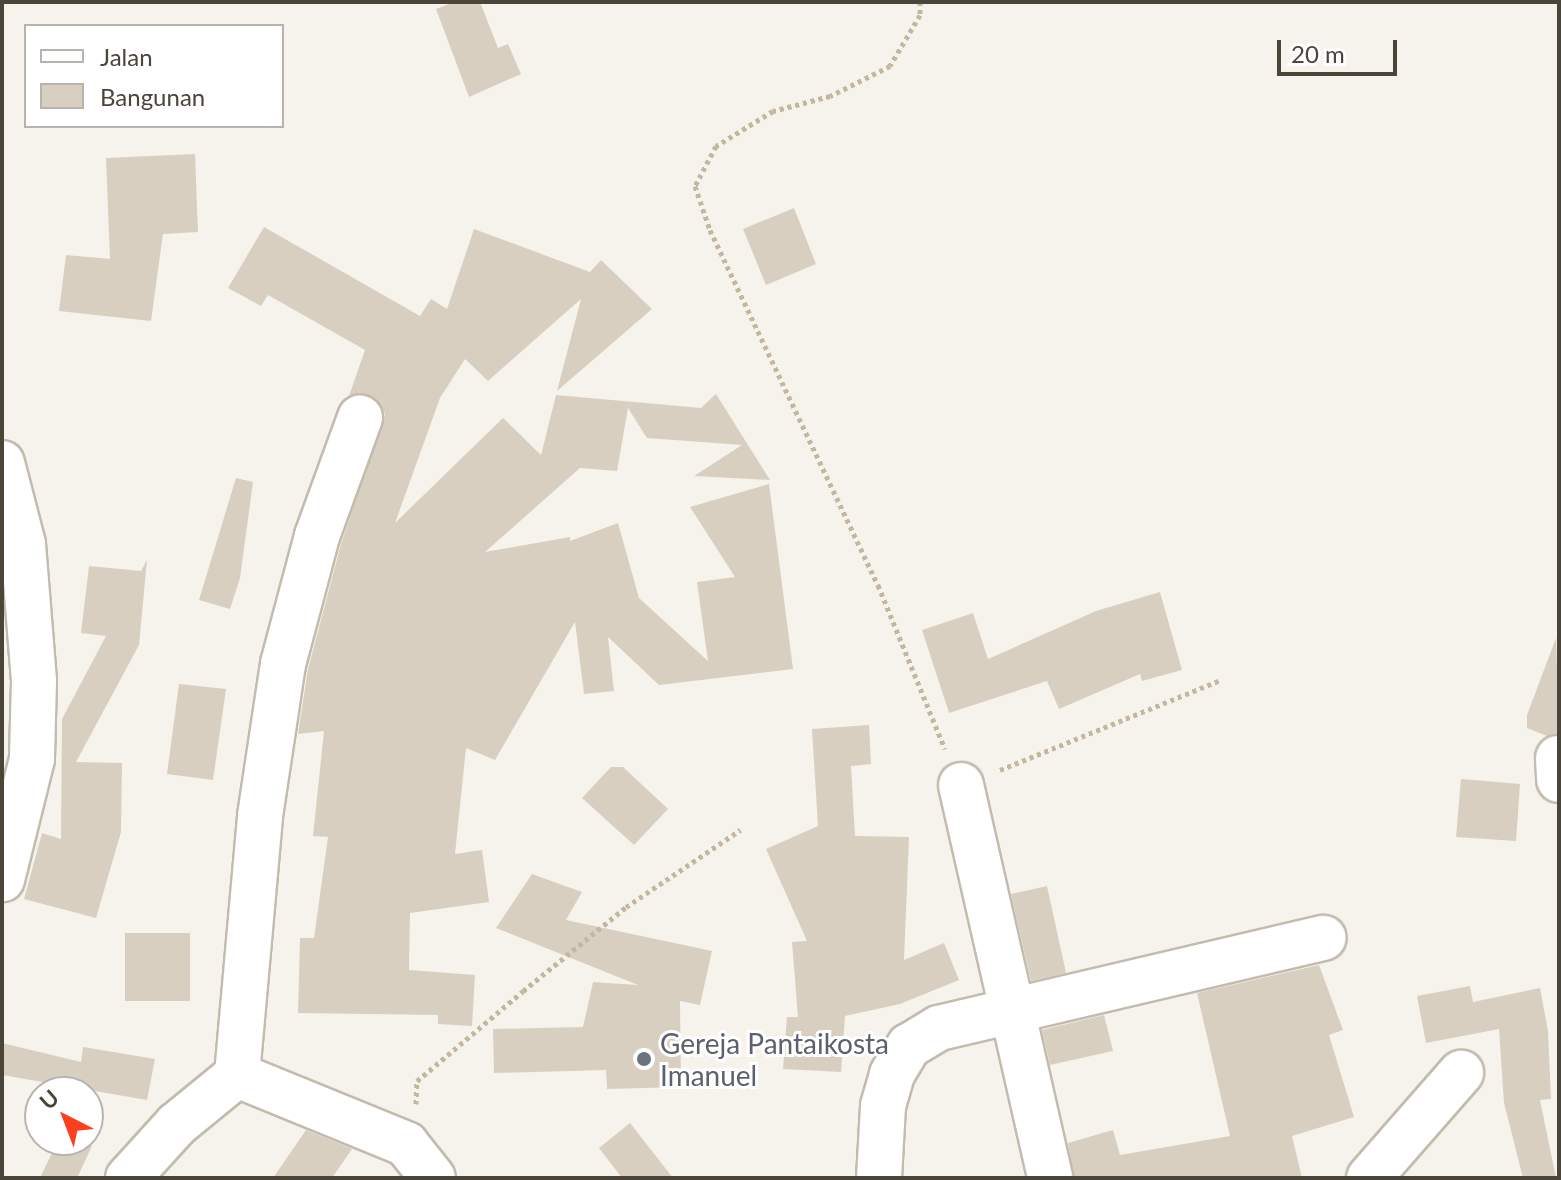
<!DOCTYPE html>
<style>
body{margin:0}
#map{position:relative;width:1561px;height:1180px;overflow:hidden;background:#f6f3ec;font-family:Lato,sans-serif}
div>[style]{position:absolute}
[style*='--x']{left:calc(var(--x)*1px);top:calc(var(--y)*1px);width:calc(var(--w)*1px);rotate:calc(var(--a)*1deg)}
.building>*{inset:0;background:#d8cfc1}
.path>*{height:5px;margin-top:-2.5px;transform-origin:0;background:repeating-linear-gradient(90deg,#c4b79f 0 4px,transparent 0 8px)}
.roads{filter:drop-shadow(2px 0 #c2bbae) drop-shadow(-2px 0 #c2bbae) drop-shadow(0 2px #c2bbae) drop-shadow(0 -2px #c2bbae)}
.minor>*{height:44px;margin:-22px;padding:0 22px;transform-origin:22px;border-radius:22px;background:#fff}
.dots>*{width:22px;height:22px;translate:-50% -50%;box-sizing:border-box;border:4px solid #fff;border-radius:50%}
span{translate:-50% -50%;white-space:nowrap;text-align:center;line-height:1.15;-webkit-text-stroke:6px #fff;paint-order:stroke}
.worship-label{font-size:28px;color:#5b616d}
.left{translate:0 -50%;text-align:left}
.frame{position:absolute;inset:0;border:4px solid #4b4439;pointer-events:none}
.legend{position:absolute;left:24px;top:24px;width:260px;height:104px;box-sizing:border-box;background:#fff;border:2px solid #b7b4b0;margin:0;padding:10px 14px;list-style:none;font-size:24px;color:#4b4439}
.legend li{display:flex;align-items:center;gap:16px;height:40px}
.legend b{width:40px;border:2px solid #b7b4b0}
.north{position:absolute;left:24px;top:1076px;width:80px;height:80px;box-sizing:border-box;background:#fff;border:2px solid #b7b4b0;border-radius:50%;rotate:318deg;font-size:22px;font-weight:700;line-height:32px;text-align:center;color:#4b4439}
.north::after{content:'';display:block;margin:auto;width:28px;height:36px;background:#fc3f1d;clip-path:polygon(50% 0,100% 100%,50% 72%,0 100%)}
.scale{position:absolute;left:1277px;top:40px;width:120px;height:36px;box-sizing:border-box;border:4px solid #4b4439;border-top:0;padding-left:10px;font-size:24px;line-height:28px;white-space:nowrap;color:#4b4439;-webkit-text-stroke:6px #fff;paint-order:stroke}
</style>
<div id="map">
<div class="building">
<div style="clip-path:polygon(454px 2px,480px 2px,498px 48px,508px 44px,521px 74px,469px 97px,436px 9px)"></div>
<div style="clip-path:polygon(195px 154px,198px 232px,163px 234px,151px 321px,59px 311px,66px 255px,110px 259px,106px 158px)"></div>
<div style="clip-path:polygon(794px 208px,816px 264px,766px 285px,743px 229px)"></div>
<div style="clip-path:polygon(264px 227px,420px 316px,431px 299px,447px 309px,474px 229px,590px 272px,601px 260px,652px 309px,557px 391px,581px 299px,488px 381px,465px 359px,440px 398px,395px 523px,503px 418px,541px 455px,556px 395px,701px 408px,716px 394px,770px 480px,694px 476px,742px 445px,647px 438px,628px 408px,617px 471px,580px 468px,485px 552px,570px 537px,570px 541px,618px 523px,639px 598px,708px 661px,697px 582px,735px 577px,690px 507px,769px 484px,793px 669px,659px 685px,608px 637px,614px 691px,584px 694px,575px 622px,495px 760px,466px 748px,455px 854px,482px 850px,489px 902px,410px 913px,409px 970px,475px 975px,472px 1026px,438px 1024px,438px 1015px,298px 1013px,300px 938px,314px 938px,328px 837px,313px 836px,324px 731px,298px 734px,308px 669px,341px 544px,385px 414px,369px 395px,349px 396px,365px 350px,268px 295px,261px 306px,228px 288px)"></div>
<div style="clip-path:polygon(236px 478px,253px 482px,240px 578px,230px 609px,199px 600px)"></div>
<div style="clip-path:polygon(147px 560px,139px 645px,76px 762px,122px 763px,121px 832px,96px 918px,24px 899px,42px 833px,61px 839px,62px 719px,106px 636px,81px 633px,89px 566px,141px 571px)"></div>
<div style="clip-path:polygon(1160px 592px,1182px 670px,1142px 681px,1140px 674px,1059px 709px,1047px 681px,949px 713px,922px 630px,973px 613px,988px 659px,1096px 611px)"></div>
<div style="clip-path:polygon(1556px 638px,1559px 733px,1547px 736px,1527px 728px,1527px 715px)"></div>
<div style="clip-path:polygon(179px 684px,226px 689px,213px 780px,167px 774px)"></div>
<div style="clip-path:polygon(869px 725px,871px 764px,851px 766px,855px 836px,909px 837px,904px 960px,944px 943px,959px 980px,900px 1004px,845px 1016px,841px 1072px,783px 1069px,787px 1017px,798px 1017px,792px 942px,807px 941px,766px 849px,818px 826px,812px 729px)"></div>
<div style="clip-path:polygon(611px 767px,623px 767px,668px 809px,634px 845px,582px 798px)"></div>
<div style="clip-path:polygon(1461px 779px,1520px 784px,1516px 841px,1456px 837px)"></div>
<div style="clip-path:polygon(532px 874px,582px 892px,566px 920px,712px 951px,700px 1005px,680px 1001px,681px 1087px,607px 1089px,606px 1070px,494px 1073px,493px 1029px,583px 1027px,593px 982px,638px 985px,496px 928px)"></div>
<div style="clip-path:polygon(1047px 886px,1066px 973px,1031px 981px,1011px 894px)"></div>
<div style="clip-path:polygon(125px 933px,190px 933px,190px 1001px,125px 1001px)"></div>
<div style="clip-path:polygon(1319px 965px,1343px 1030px,1329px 1035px,1354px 1117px,1292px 1136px,1302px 1178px,1074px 1178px,1068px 1143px,1113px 1130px,1120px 1155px,1230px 1136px,1197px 993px)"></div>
<div style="clip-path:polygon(1470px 986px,1473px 1002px,1540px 988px,1548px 1031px,1551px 1099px,1540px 1100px,1556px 1178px,1523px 1178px,1504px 1103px,1499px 1029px,1426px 1043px,1417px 996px)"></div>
<div style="clip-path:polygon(1104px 1015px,1113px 1051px,1050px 1065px,1042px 1030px)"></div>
<div style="clip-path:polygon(2px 1043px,81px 1062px,83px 1047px,155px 1059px,147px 1100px,2px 1075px)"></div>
<div style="clip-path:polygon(630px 1123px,673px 1178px,622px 1178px,599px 1148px)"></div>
<div style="clip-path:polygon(306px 1130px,352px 1149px,332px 1178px,273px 1178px)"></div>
<div style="clip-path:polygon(58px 1140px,92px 1146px,77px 1178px,40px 1178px)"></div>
</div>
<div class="path">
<div style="--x:920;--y:2;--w:13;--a:90"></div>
<div style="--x:920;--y:15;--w:59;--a:120.5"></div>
<div style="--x:890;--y:66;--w:67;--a:153.4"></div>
<div style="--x:830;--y:96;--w:59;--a:165.3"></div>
<div style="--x:773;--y:111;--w:67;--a:148.4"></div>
<div style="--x:716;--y:146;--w:45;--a:117.7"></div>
<div style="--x:695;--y:186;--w:46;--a:71.2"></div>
<div style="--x:710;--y:230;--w:393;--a:64.7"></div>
<div style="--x:878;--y:585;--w:177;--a:67.8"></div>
<div style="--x:1000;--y:770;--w:239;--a:-22.2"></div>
<div style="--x:416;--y:1104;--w:23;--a:-88"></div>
<div style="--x:417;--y:1081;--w:139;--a:-40.3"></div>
<div style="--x:523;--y:991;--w:133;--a:-39.2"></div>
<div style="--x:626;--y:907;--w:138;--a:-34"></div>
</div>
<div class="roads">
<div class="minor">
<div style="--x:2;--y:463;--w:84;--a:75.5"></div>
<div style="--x:23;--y:544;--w:137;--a:85.4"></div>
<div style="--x:34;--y:681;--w:78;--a:91.5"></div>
<div style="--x:32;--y:759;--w:124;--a:104"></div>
<div style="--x:1558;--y:758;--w:22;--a:87"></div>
<div style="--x:961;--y:785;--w:403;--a:77.2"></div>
<div style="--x:237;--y:1075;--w:183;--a:22.2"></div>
<div style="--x:406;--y:1144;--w:43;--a:51.5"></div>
<div style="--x:128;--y:1178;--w:72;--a:-47.8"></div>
<div style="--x:176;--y:1125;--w:79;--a:-39.3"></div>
<div style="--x:237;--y:1075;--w:260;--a:-84.9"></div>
<div style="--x:260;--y:816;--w:154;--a:-81.4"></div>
<div style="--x:283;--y:664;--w:132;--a:-75.1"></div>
<div style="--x:317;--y:536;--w:126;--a:-70"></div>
<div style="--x:879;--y:1178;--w:72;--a:-86.8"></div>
<div style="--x:883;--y:1106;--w:33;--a:-74"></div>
<div style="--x:892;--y:1074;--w:33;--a:-59"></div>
<div style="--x:909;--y:1046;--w:35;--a:-31"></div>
<div style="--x:939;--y:1028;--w:395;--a:-13.2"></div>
<div style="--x:1369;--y:1178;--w:140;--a:-48.8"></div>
</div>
</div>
<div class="dots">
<div style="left:644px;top:1059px;background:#6b7280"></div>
</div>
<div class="worship-label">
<span class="left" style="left:660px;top:1059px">Gereja Pantaikosta<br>Imanuel</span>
</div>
<div class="frame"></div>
<ul class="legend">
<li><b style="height:10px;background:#fff"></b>Jalan</li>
<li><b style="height:22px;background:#d8cfc1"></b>Bangunan</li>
</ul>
<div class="north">U</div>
<div class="scale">20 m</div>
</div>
